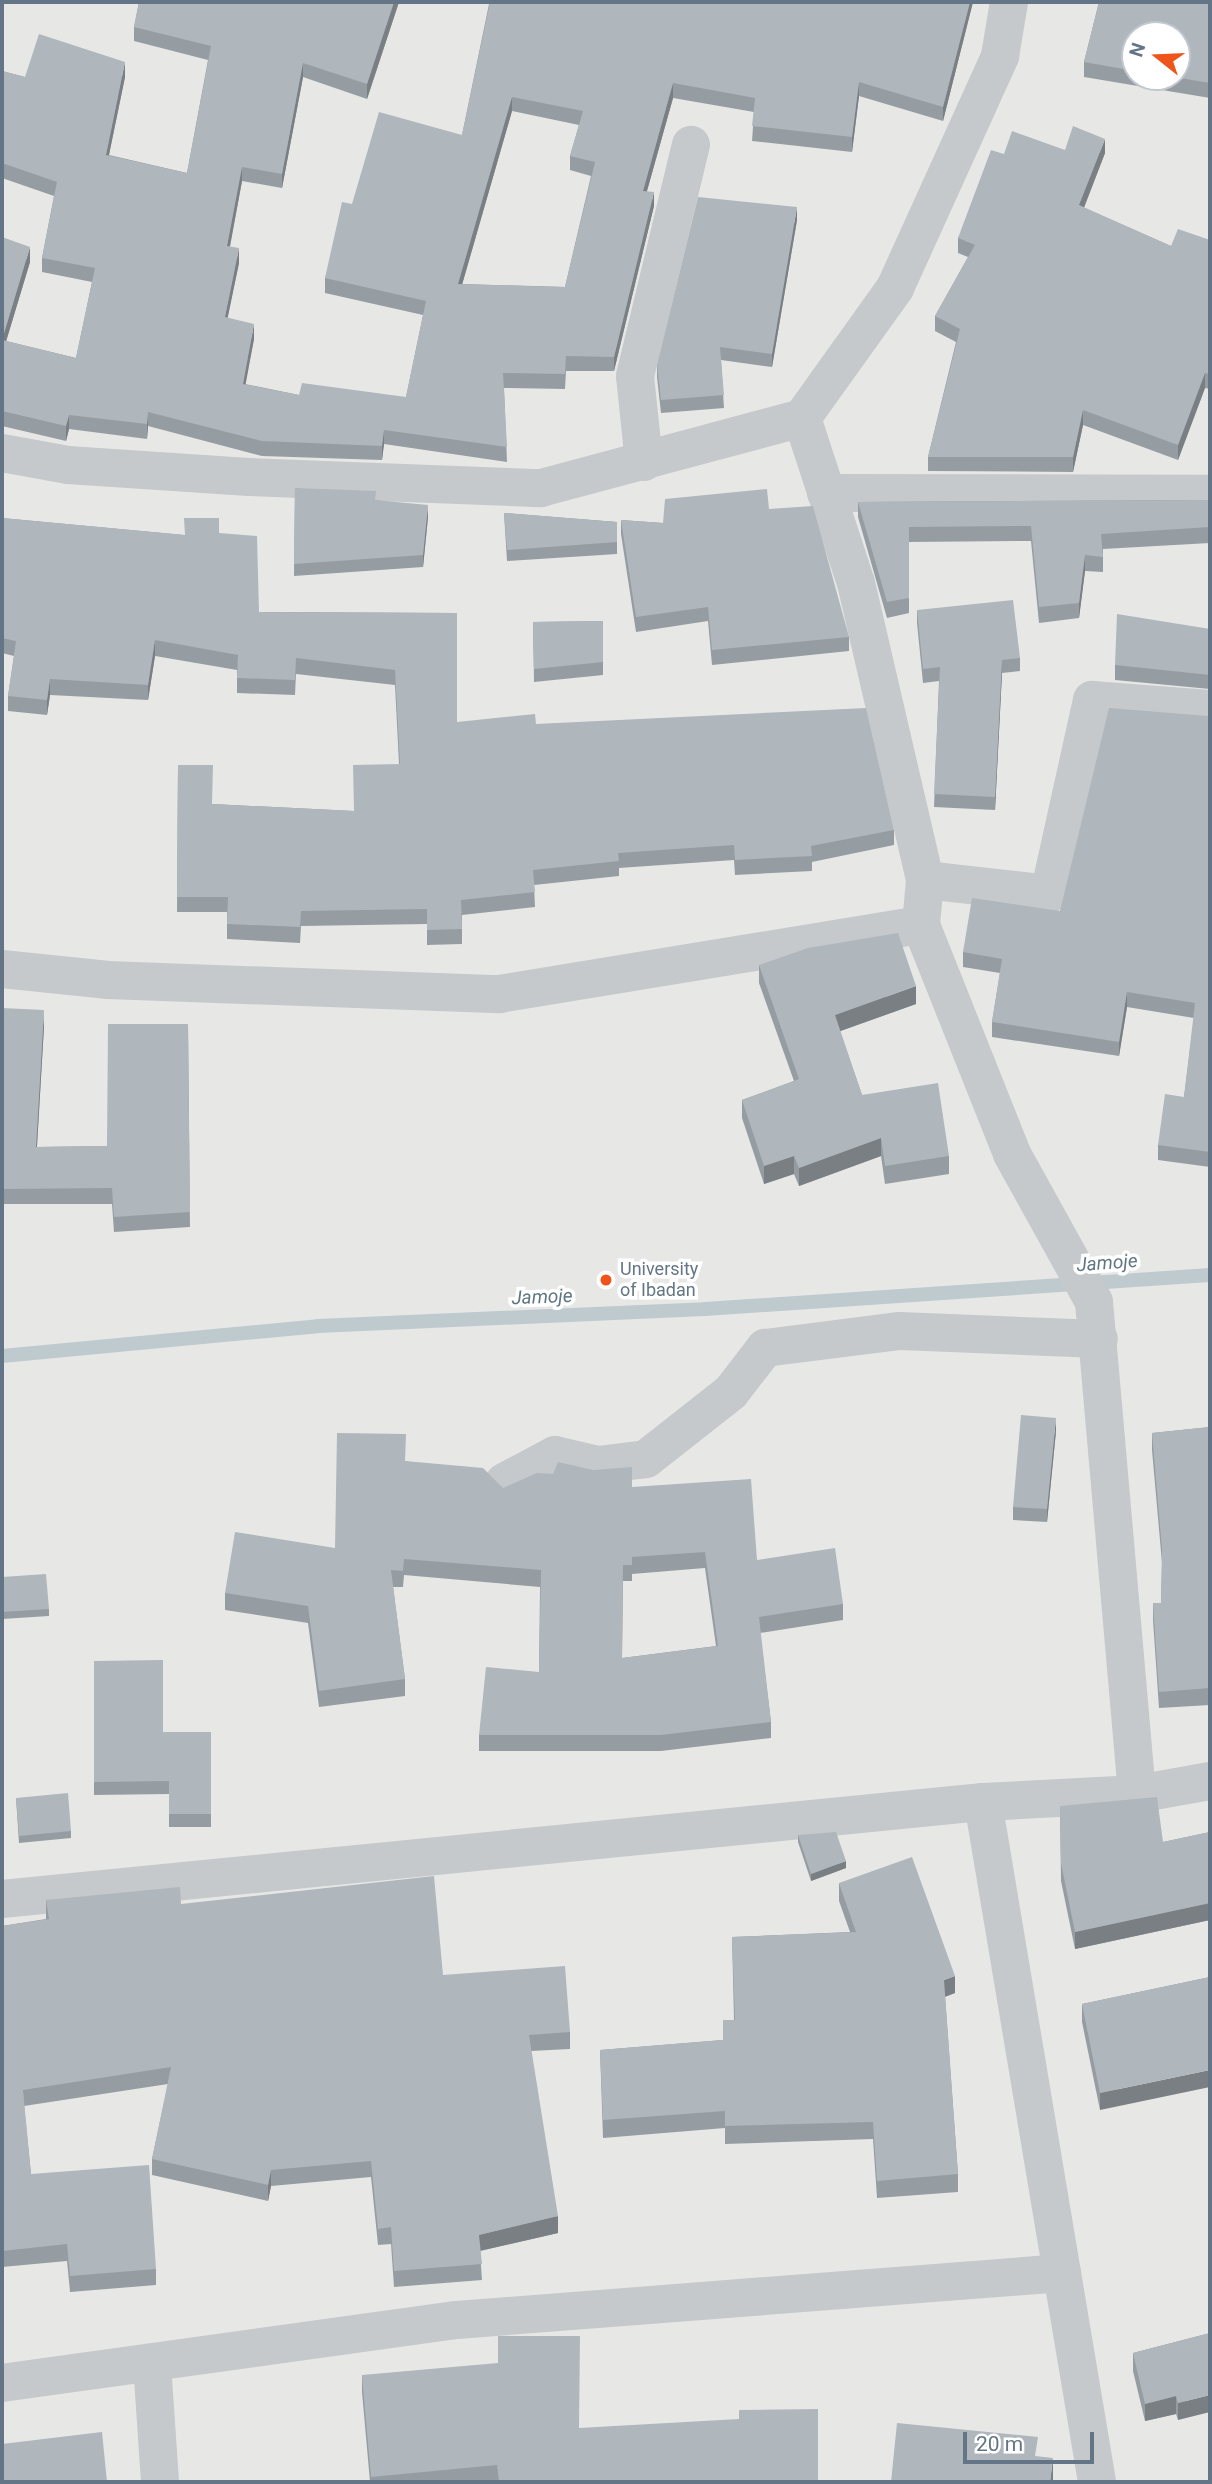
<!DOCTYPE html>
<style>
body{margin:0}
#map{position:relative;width:1212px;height:2484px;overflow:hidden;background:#f6f6f2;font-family:Roboto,sans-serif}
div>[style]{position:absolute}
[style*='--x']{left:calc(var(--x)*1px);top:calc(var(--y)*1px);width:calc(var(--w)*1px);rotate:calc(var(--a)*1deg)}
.built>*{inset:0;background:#e7e8e6}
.stream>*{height:14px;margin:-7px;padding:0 7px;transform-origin:7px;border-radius:7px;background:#bfcacf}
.minor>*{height:38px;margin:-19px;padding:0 19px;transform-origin:19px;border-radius:19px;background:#c5c9cc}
.wall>*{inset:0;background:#969da2}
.shaded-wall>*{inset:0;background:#7a7f84}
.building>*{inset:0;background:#afb6bc}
.dots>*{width:19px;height:19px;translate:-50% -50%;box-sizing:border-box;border:4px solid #fff;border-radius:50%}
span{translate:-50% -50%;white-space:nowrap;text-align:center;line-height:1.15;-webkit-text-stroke:7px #fff;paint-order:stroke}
.poi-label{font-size:18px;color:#637586}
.left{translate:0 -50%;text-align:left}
.water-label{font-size:19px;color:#5f7783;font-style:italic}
.frame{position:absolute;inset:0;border:4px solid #637586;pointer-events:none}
.north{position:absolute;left:1121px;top:21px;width:70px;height:70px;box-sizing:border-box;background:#fff;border:2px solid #c1c8cf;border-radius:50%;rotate:288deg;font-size:19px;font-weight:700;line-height:28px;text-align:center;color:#637586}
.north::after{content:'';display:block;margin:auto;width:24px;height:32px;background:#ef551a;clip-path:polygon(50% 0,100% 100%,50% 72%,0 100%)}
.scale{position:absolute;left:963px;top:2432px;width:131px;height:32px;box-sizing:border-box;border:4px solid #637586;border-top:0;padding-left:9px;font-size:21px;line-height:24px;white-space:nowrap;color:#637586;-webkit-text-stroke:5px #fff;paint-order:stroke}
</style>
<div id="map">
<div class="built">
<div style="clip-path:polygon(evenodd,2px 2px,1210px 2px,1210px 2482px,2px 2482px,2px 2px,1135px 35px,1177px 35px,1177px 77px,1135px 77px,1135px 35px)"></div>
</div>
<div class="stream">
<div style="--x:2;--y:1356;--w:317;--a:-5.4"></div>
<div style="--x:318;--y:1326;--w:387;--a:-2.5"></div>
<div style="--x:705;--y:1309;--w:506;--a:-3.85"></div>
</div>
<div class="minor">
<div style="--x:802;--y:418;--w:174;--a:71.9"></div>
<div style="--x:856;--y:583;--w:305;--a:76.9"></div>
<div style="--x:925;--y:880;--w:45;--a:95.1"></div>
<div style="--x:921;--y:925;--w:246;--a:68.3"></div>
<div style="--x:1012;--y:1154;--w:169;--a:61"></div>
<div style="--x:1094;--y:1302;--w:494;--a:85"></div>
<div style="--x:2;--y:453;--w:67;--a:10.3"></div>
<div style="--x:68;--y:465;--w:181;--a:3.8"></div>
<div style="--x:249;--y:477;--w:292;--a:2.2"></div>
<div style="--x:541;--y:488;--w:270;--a:-15"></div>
<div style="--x:802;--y:418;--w:160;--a:-54.4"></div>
<div style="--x:895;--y:288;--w:255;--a:-65.6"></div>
<div style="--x:1000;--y:56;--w:55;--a:-80.5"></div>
<div style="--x:644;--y:462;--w:86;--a:-96"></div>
<div style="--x:635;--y:376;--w:238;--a:-76.4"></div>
<div style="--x:826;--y:493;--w:384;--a:0.1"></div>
<div style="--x:925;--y:880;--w:125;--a:6.4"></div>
<div style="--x:1049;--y:894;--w:199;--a:-77.5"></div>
<div style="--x:1092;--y:700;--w:118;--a:4.4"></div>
<div style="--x:2;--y:969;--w:107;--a:5.9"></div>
<div style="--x:108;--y:980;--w:391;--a:2.1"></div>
<div style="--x:499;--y:994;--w:428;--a:-9.3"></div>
<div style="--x:504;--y:1482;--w:58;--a:-27.9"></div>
<div style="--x:555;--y:1455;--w:44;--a:13.1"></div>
<div style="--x:598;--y:1465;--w:48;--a:-7.1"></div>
<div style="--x:646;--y:1459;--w:108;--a:-38.2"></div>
<div style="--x:731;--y:1392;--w:56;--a:-52.3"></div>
<div style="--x:765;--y:1348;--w:136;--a:-7.2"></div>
<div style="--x:900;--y:1331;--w:199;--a:2.3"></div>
<div style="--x:983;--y:1802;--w:689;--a:80.48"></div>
<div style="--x:2;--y:1899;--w:986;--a:-5.65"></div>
<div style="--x:983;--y:1802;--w:154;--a:-3"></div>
<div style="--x:1137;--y:1794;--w:74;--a:-10.1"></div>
<div style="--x:152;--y:2364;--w:118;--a:86.1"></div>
<div style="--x:2;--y:2383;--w:459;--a:-7.9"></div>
<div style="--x:457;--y:2320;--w:607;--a:-4.44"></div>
</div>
<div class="wall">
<div style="clip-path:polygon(evenodd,139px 2px,399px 2px,367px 99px,303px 77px,282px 188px,242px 181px,230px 247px,239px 263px,227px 318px,254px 339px,245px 384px,299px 395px,406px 397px,423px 315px,325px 293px,325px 278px,352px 204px,462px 135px,489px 4px,480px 2px,973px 2px,943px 121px,859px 96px,852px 152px,752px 141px,754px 112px,673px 98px,647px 191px,654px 206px,614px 371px,566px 371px,565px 389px,504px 388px,507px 462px,384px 444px,382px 460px,262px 456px,148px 426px,147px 439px,69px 429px,66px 441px,2px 426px,2px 237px,30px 262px,6px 341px,76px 358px,92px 282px,42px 272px,42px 258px,54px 196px,2px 178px,2px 71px,25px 77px,125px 77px,109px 155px,187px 173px,208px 60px,134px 41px,134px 27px,139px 2px,512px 111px,579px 125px,570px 156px,570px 170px,591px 176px,565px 287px,462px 284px,512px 111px)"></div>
<div style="clip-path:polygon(evenodd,1099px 2px,1210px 2px,1210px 98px,1084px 77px,1084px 62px,1099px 2px,1135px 35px,1177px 35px,1177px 77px,1135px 77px,1135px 35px)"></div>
<div style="clip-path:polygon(1065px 150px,1105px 153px,1084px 208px,1171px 246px,1210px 240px,1210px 389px,1205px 388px,1178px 460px,1083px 425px,1073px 472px,928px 471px,928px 457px,956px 342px,935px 331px,935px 316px,968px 257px,958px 253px,958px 238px,1004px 154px)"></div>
<div style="clip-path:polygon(797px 220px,772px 367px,721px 360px,724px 408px,661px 413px,657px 377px,657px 365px)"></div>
<div style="clip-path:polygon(295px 488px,376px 500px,428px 517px,423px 567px,294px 576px)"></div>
<div style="clip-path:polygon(1210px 500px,1210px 543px,1103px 549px,1103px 572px,1085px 571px,1079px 618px,1039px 623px,1031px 541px,909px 542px,909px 613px,887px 618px,858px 517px,858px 502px)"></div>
<div style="clip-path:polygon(769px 509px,849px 637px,849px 651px,712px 665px,708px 621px,636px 632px,621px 534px,621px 520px,663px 523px)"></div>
<div style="clip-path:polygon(504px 513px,617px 522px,617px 554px,507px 561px)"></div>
<div style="clip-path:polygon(2px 518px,184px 535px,219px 533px,259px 612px,457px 613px,457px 722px,536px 724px,894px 830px,894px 845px,812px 862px,812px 871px,735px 875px,734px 860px,619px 868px,619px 876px,534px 885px,535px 907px,462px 915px,462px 944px,427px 945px,427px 924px,301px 926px,300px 943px,227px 939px,227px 912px,177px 912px,178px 765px,212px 804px,354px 811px,399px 764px,395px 685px,296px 674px,295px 695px,237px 693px,237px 670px,155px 656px,148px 700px,50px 695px,47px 715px,8px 711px,8px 696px,14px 656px,2px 653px)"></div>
<div style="clip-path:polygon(917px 610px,1020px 658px,1020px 671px,1002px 673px,995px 810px,934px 807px,939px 681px,923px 683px,917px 623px)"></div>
<div style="clip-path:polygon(603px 621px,603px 675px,534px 682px,533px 622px)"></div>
<div style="clip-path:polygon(1210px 629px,1210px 689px,1115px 680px,1115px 665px)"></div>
<div style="clip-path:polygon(1210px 715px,1210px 1167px,1158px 1160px,1158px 1145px,1184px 1097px,1194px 1018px,1127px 1007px,1119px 1056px,992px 1037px,992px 1022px,1000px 973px,963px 967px,963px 952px,1060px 911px,1208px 716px)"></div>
<div style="clip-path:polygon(759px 965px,916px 1004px,840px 1031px,862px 1095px,949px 1156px,949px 1174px,885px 1184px,881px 1156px,799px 1186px,794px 1174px,764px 1184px,742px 1118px,742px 1100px,794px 1081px,759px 983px)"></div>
<div style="clip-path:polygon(2px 1008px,44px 1026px,37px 1147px,107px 1146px,188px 1024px,190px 1227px,114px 1232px,112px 1204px,2px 1204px)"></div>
<div style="clip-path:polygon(1210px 1427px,1210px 1705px,1159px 1708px,1153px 1620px,1153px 1603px,1161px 1603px,1162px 1563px,1152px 1450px,1152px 1433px)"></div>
<div style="clip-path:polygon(1056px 1431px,1047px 1522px,1013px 1520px,1013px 1507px)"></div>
<div style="clip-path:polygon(evenodd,406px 1461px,503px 1488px,632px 1487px,757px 1560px,843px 1604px,843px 1620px,760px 1633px,771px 1722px,771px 1738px,661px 1751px,479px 1751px,479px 1735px,539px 1672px,540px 1587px,404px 1575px,403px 1587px,393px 1587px,405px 1679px,405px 1696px,319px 1707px,308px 1623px,225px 1610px,225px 1593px,335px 1548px,406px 1461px,705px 1568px,716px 1646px,622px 1658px,623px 1581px,632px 1581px,632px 1574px,705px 1568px)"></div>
<div style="clip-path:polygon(2px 1577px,49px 1609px,49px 1616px,2px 1619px)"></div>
<div style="clip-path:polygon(94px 1661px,163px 1732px,211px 1732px,211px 1827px,169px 1827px,169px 1794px,94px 1795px)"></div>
<div style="clip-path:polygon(16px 1798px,71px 1831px,71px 1838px,19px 1843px)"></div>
<div style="clip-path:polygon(1060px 1806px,1163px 1842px,1210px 1832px,1210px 1920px,1075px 1949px,1061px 1881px)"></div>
<div style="clip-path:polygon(798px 1835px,846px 1868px,811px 1881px,798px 1842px)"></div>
<div style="clip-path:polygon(839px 1883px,955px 1993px,945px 1997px,958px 2174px,958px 2192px,877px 2198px,873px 2139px,725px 2144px,725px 2128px,603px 2138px,600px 2050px,723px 2040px,734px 2020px,732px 1937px,850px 1932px,839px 1901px)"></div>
<div style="clip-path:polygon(46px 1900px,181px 1904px,443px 1975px,570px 2032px,570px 2049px,531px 2051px,558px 2233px,480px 2251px,482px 2280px,394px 2287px,391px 2244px,378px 2245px,371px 2177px,271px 2186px,268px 2201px,152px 2175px,152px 2159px,168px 2084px,24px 2106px,31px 2174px,156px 2269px,156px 2285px,70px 2292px,67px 2261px,2px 2267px,2px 1926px,46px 1919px)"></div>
<div style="clip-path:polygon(1210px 1977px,1100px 2110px,1082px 2022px,1082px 2004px)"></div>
<div style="clip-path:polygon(1210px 2333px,1178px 2420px,1176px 2414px,1145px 2421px,1133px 2371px,1133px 2353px)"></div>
<div style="clip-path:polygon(362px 2375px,579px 2428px,818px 2482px,370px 2482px,362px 2392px)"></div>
</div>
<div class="shaded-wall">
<div style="clip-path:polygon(394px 2px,399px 2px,367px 99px,367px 84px)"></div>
<div style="clip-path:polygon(970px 2px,973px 2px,943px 121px,943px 107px)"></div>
<div style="clip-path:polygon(125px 62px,125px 77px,106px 169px,106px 155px)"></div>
<div style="clip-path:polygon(303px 63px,303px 77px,282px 188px,282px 174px)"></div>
<div style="clip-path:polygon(859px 82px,859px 96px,852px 152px,852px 137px)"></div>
<div style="clip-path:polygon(673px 83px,673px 98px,643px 205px,643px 191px)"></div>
<div style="clip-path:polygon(512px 97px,512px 111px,458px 299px,458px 284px)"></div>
<div style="clip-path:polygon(1105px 139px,1105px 153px,1079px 220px,1079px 205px)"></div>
<div style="clip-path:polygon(242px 167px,242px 181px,227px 261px,227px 246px)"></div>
<div style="clip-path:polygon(654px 192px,654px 206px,614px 371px,614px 357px)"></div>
<div style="clip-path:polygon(797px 207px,797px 220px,772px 367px,772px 354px)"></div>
<div style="clip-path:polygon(30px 247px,30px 262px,2px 355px,2px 340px)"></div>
<div style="clip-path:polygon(239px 248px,239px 263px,225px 331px,225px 317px)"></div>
<div style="clip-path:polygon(254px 324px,254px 339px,243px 398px,243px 384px)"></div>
<div style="clip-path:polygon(1205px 373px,1205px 388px,1178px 460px,1178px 445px)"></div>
<div style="clip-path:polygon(1083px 410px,1083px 425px,1073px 472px,1073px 457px)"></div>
<div style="clip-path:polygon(148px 412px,148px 426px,147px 439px,147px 424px)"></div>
<div style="clip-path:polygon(69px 415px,69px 429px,66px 441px,66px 426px)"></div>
<div style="clip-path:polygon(384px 430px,384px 444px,382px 460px,382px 446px)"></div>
<div style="clip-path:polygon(428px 505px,428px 517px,423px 567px,423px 555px)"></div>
<div style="clip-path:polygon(1085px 555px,1085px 571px,1079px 618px,1079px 603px)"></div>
<div style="clip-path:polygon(155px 640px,155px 656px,148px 700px,148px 685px)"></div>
<div style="clip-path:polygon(1002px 660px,1002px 673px,995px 810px,995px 797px)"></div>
<div style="clip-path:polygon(50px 679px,50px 695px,47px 715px,47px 700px)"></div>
<div style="clip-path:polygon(916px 986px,916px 1004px,835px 1033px,835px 1015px)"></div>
<div style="clip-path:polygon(1127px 992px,1127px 1007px,1119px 1056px,1119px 1042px)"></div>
<div style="clip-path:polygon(44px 1010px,44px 1026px,36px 1162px,36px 1147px)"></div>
<div style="clip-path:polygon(881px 1138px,881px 1156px,799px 1186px,799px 1168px)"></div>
<div style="clip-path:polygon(794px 1156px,794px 1174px,764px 1184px,764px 1166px)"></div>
<div style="clip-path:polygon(1056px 1418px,1056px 1431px,1047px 1522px,1047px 1509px)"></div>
<div style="clip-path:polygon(846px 1861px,846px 1868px,811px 1881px,811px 1874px)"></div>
<div style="clip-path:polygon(1210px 1903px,1210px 1920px,1075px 1949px,1075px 1932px)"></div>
<div style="clip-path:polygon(955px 1976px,955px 1993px,944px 1997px,944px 1980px)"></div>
<div style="clip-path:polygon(1210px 2070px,1210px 2087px,1100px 2110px,1100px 2093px)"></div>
<div style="clip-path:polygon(271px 2170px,271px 2186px,268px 2201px,268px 2185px)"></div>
<div style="clip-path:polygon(558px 2216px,558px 2233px,479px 2251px,479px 2235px)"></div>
<div style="clip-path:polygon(1210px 2395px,1210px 2412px,1178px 2420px,1178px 2403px)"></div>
<div style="clip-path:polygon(1176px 2396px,1176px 2414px,1145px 2421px,1145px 2404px)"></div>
<div style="clip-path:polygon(1053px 2458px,1053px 2482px,1050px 2482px)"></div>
</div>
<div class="building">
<div style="clip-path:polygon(evenodd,139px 2px,394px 2px,367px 84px,303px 63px,282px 174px,242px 167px,227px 246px,239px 248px,225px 317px,254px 324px,243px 384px,299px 395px,302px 383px,406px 397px,426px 301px,325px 278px,342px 202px,352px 204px,379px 112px,462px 135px,490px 2px,970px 2px,943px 107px,859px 82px,852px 137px,752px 126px,755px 98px,673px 83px,643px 191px,654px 192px,614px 357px,566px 356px,565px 374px,503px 373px,507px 447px,384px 430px,382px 446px,262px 441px,148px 412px,147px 424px,69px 415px,66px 426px,2px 411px,2px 237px,30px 247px,2px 340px,76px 358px,95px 268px,42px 258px,57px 182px,2px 163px,2px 71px,25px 77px,39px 34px,125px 62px,106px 155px,187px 173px,211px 46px,134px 27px,139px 2px,512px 97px,583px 111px,570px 156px,595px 162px,565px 287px,458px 284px,512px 97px)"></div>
<div style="clip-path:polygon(1099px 2px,1210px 2px,1210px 83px,1174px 77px,1177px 77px,1177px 35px,1135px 35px,1135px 71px,1084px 62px)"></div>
<div style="clip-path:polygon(1073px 126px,1105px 139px,1079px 205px,1171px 246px,1178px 229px,1210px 240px,1210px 374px,1205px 373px,1178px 445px,1083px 410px,1073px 457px,928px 457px,960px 329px,935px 316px,975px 245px,958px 238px,991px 150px,1004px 154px,1012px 131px,1065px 150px)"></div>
<div style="clip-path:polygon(698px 197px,797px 207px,772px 354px,720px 347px,724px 395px,661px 400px,657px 365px)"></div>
<div style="clip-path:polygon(295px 488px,376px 491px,375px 500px,428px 505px,423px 555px,294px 564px)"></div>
<div style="clip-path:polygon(767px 489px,769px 509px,813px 506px,849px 637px,712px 650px,708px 607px,636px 617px,621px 520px,663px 523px,665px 499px)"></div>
<div style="clip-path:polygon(1210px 500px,1210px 527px,1101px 534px,1103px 557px,1085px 555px,1079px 603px,1039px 607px,1031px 526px,909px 527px,909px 598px,887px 602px,858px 502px)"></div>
<div style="clip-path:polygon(504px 513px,617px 522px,617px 542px,507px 550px)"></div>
<div style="clip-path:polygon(2px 518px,185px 535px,184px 518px,219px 518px,219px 533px,257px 536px,259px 612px,457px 613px,457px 722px,535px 714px,536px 724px,866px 708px,894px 830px,811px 846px,812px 856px,735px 860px,734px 845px,618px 853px,619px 861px,533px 870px,535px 892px,461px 900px,462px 929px,427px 930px,427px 909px,301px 911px,300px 927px,227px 924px,228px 897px,177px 897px,178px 765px,213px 765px,212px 804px,354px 811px,353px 765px,400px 764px,395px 670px,296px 658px,295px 680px,237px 678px,238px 655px,155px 640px,148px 685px,50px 679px,47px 700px,8px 696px,16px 641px,2px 638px)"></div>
<div style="clip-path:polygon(1013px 600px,1020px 658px,1002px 660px,995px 797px,934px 794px,940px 667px,923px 669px,917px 610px)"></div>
<div style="clip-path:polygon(1117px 614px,1210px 629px,1210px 675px,1115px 665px)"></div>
<div style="clip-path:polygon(603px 621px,603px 662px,534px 669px,533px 622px)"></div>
<div style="clip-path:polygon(1109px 708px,1208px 716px,1210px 715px,1210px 1152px,1158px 1145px,1165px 1094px,1184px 1097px,1195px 1003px,1127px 992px,1119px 1042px,992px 1022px,1002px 959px,963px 952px,972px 898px,1060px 911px)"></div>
<div style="clip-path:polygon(898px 933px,916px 986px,835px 1015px,862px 1095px,938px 1083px,949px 1156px,885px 1166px,881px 1138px,799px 1168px,794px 1156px,764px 1166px,742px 1100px,799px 1079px,759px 965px,808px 948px)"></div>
<div style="clip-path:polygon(2px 1008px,44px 1010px,36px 1147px,107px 1146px,108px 1024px,188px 1024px,190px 1212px,114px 1217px,112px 1188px,2px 1189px)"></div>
<div style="clip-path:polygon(1021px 1415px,1056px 1418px,1047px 1509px,1013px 1507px)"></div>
<div style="clip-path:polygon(1210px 1427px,1210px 1688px,1159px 1692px,1153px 1603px,1161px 1603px,1162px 1549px,1152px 1433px)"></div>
<div style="clip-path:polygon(evenodd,337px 1433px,406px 1434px,405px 1461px,483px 1468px,503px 1488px,537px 1473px,553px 1474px,558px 1462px,593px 1470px,632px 1467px,632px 1487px,751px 1479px,757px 1560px,835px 1548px,843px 1604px,759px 1617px,771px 1722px,661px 1735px,479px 1735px,486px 1667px,539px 1672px,541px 1570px,404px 1559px,403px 1571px,391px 1570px,405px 1679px,319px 1691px,308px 1606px,225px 1593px,235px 1532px,335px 1548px,337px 1433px,705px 1552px,718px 1646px,622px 1658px,623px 1565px,632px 1565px,632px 1557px,705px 1552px)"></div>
<div style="clip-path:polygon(46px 1574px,49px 1609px,2px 1612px,2px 1577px)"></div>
<div style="clip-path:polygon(163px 1660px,163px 1732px,211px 1732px,211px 1814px,169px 1814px,169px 1781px,94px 1782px,94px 1661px)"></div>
<div style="clip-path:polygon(68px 1793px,71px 1831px,19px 1836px,16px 1798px)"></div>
<div style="clip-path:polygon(1157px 1797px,1163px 1842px,1210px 1832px,1210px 1903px,1075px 1932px,1061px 1863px,1060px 1806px)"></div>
<div style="clip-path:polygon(836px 1832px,846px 1861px,811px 1874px,798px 1835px)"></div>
<div style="clip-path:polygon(912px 1857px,955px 1976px,944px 1980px,958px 2174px,877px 2181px,873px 2122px,725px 2126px,725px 2111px,603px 2120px,600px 2050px,723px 2040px,723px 2020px,735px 2020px,732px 1937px,856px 1932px,839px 1883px)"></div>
<div style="clip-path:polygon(434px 1876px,443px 1975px,565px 1966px,570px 2032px,529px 2035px,558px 2216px,479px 2235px,482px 2264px,394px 2271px,391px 2227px,378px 2229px,371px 2161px,271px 2170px,268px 2185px,152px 2159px,171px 2067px,23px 2090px,31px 2174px,149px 2165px,156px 2269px,70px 2276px,67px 2244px,2px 2251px,2px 1926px,49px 1919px,46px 1900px,180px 1887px,181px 1904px)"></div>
<div style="clip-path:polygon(1210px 1977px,1210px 2070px,1100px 2093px,1082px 2004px)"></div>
<div style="clip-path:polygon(1210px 2333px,1210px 2395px,1178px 2403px,1176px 2396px,1145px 2404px,1133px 2353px)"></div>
<div style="clip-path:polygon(498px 2336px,580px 2336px,579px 2428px,739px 2419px,739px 2410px,818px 2409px,818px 2482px,499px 2482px,497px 2465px,371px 2477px,362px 2375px,498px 2363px)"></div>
<div style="clip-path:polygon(897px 2423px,1038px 2437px,1035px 2456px,1053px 2458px,1050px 2482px,891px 2482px)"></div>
<div style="clip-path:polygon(102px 2432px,107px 2482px,2px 2482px,2px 2444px)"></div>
</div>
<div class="dots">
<div style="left:606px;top:1280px;background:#ef551a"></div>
</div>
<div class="poi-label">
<span class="left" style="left:620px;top:1280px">University<br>of Ibadan</span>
</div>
<div class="water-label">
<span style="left:1107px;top:1263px;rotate:-4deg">Jamoje</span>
<span style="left:542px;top:1297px;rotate:-2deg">Jamoje</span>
</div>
<div class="frame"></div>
<div class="north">N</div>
<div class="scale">20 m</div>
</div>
